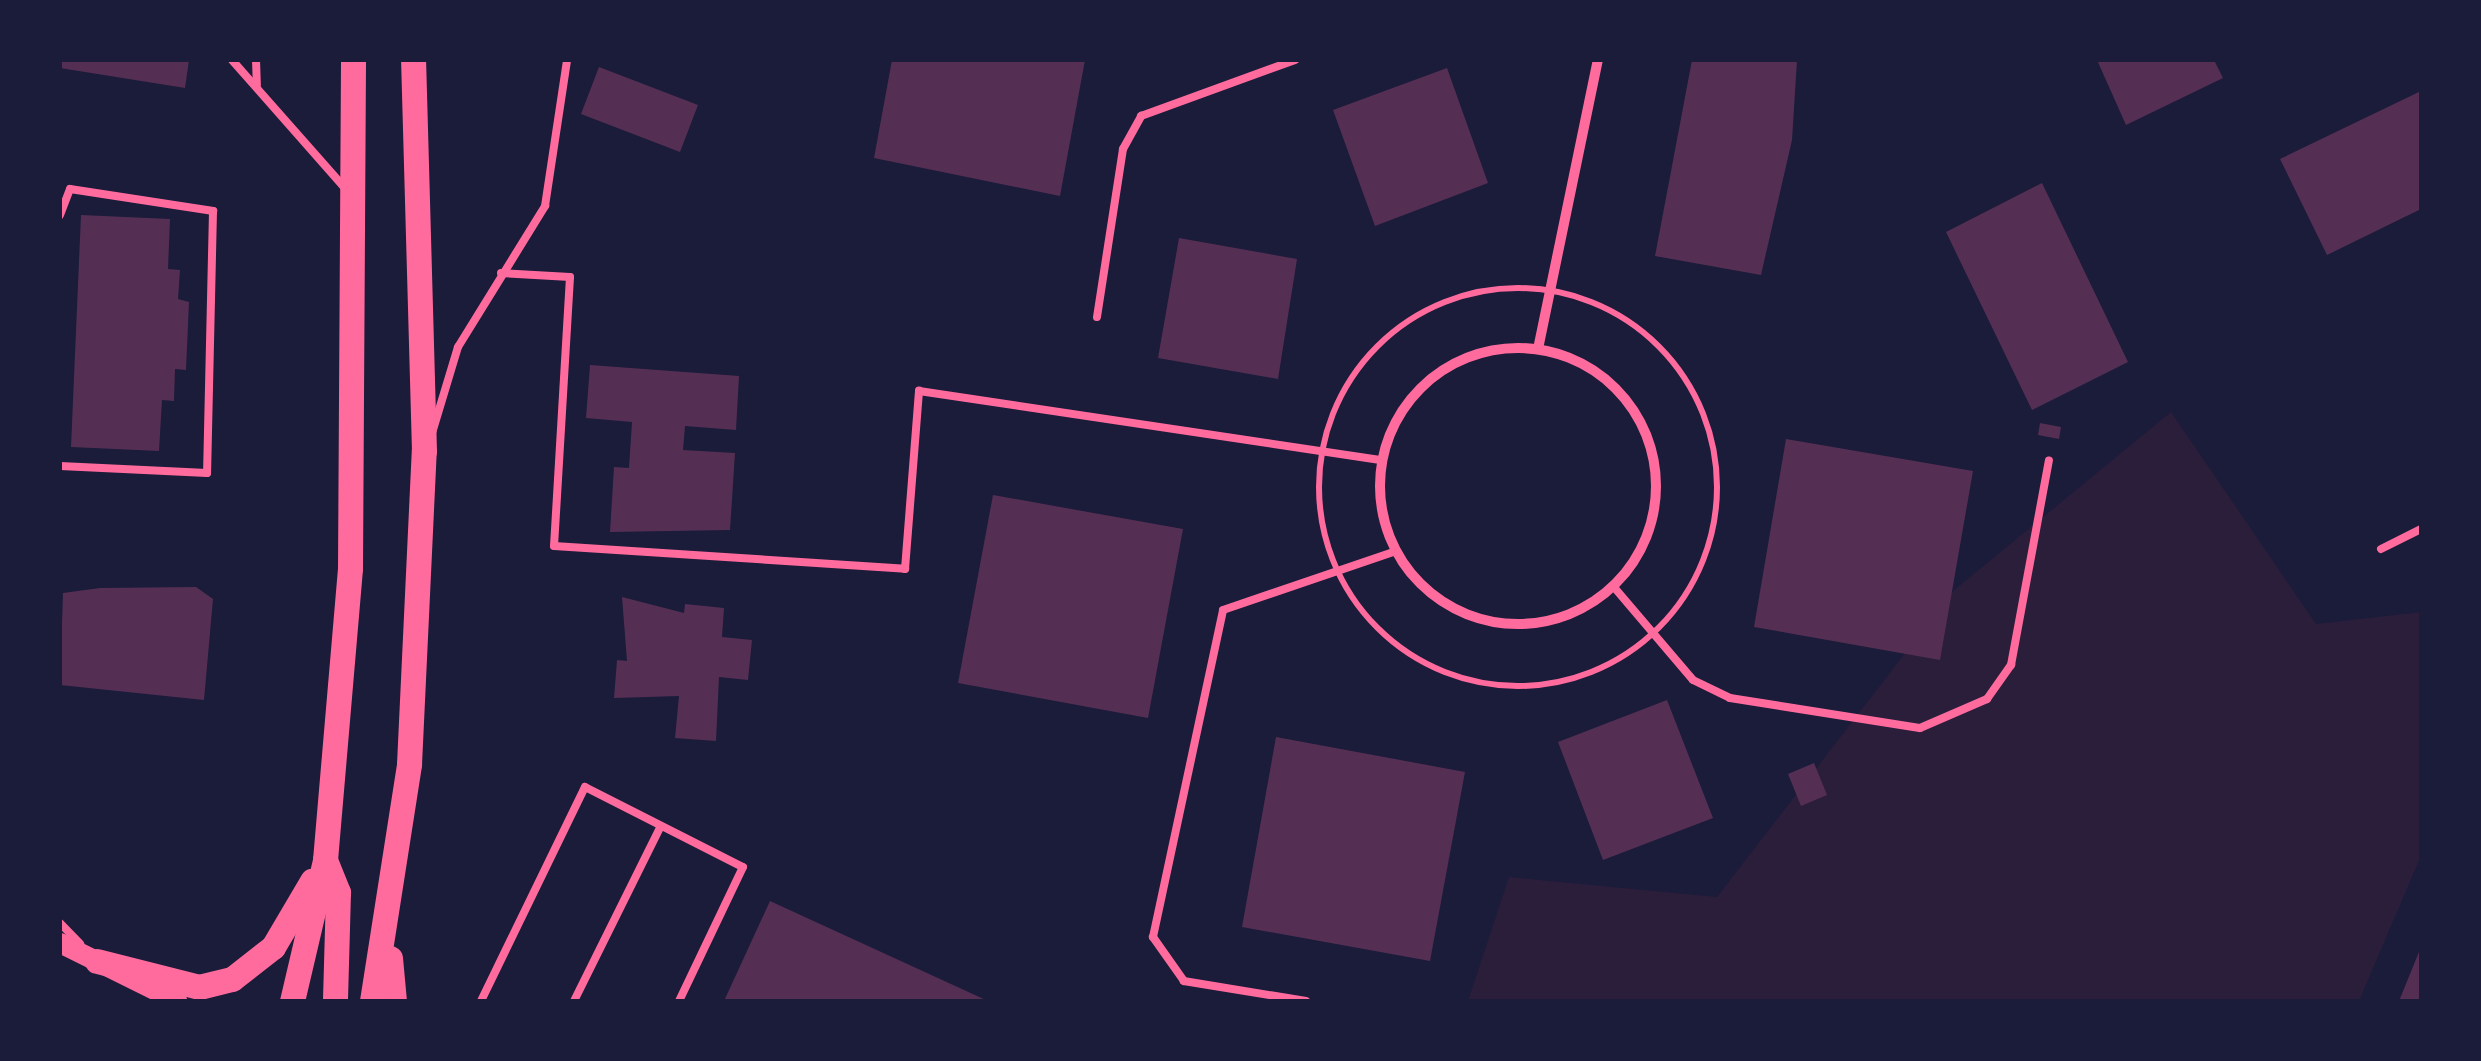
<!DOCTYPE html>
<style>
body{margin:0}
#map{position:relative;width:2481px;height:1061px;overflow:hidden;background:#1b1b3a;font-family:"Varela Round",sans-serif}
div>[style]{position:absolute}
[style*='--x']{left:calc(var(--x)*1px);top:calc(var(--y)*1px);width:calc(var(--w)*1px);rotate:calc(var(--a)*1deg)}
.green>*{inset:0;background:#2a1e3b}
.building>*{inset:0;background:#542f53}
.path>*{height:6px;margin:-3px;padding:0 3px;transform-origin:3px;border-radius:3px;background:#ff6b9d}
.path>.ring{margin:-3px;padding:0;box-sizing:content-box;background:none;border:6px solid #ff6b9d;border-radius:50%}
.service>*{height:8px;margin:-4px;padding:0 4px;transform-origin:4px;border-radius:4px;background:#ff6b9d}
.minor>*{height:10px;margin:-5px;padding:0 5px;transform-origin:5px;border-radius:5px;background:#ff6b9d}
.minor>.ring{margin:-5px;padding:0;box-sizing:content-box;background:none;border:10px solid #ff6b9d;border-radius:50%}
.secondary>*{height:20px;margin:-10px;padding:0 10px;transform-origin:10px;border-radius:10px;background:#ff6b9d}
.primary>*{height:25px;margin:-12.5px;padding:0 12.5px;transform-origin:12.5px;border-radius:12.5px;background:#ff6b9d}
span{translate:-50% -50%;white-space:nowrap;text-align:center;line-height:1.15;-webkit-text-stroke:8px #1b1b3a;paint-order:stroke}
.frame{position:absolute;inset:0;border:62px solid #1b1b3a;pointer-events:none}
</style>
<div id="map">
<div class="green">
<div style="clip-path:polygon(2171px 412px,2316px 624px,2421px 612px,2421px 856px,2359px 1001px,1468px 1001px,1509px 877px,1717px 897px,1953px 591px)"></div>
</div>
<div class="building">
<div style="clip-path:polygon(60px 60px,189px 60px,185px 88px,60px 68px)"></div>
<div style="clip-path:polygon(892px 60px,1085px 60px,1060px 196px,874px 158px)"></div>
<div style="clip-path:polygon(1692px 60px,1797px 60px,1792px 140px,1761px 275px,1655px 256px)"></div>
<div style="clip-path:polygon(2097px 60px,2214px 60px,2223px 78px,2126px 125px)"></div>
<div style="clip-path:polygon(599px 67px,698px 105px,680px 152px,581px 114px)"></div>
<div style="clip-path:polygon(1447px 68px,1488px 183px,1375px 226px,1333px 110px)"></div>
<div style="clip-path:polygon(2421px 91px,2421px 209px,2327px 255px,2280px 159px)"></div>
<div style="clip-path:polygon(2042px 183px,2128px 362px,2032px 410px,1946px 232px)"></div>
<div style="clip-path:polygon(81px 215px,170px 219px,168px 269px,180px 270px,178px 299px,189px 302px,186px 370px,175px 369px,174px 401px,162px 400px,159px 451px,71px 447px)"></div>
<div style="clip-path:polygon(1179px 238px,1297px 259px,1278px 379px,1158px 358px)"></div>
<div style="clip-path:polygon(590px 365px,739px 376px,736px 430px,685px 426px,683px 450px,735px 453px,730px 530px,610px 532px,614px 467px,629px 468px,632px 422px,586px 418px)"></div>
<div style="clip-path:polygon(2040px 423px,2061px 427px,2059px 439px,2038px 435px)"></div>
<div style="clip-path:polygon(1786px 439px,1973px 471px,1940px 660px,1754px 627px)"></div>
<div style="clip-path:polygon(993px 495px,1183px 529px,1148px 718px,958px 683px)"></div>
<div style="clip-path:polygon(100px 588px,196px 587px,213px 599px,204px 700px,60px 685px,63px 593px)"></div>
<div style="clip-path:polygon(622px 597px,684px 613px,685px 604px,724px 608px,722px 637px,752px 640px,748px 680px,719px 677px,716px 741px,675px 738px,679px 696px,614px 698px,617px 660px,627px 661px)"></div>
<div style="clip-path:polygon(1667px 700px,1713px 818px,1603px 860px,1558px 742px)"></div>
<div style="clip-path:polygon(1276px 737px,1465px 772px,1430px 961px,1242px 927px)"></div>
<div style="clip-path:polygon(1814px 763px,1827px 795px,1801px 806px,1788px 774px)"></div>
<div style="clip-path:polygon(770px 901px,988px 1001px,724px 1001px)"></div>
<div style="clip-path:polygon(2421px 947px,2421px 1001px,2399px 1001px)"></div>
</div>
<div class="path">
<div class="ring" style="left:1319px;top:288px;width:392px;height:392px"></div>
</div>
<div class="service">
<div style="--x:232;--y:60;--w:171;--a:48.6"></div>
<div style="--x:256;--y:60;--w:25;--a:88"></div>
<div style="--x:60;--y:215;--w:28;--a:-69"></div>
<div style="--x:70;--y:189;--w:145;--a:8.7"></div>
<div style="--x:213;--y:211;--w:262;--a:91.3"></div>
<div style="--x:207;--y:473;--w:147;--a:-177.3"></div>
<div style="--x:501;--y:273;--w:69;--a:3.3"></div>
<div style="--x:570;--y:277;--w:269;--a:93.4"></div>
<div style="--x:554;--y:546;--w:352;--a:3.7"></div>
<div style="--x:905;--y:569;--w:179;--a:-85.5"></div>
<div style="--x:919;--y:391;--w:468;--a:8.5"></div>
<div style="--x:1097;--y:317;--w:170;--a:-81.2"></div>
<div style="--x:1123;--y:149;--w:38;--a:-61"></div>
<div style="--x:1141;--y:116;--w:164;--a:-20"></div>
<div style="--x:432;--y:433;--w:90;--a:-73.2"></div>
<div style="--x:458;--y:347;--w:166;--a:-58.3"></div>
<div style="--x:545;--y:206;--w:148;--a:-81.4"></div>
<div style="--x:2381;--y:549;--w:45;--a:-26.6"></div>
<div style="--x:1613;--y:586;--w:123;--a:49.6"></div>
<div style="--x:1693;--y:680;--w:41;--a:25.9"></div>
<div style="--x:1730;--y:698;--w:192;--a:9"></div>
<div style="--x:1920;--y:728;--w:73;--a:-23.4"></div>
<div style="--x:1987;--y:699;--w:42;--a:-54.8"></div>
<div style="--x:2011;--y:665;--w:208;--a:-79.5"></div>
<div style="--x:60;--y:923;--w:29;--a:46"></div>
<div style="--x:481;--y:1001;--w:238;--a:-64.1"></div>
<div style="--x:585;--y:787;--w:177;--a:26.9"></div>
<div style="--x:743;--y:867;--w:148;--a:115.5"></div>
<div style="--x:574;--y:1001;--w:195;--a:-63.6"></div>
<div style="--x:1306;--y:1001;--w:124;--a:-170.7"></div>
<div style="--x:1184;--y:981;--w:54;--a:-125.2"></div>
<div style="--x:1153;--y:937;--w:334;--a:-77.9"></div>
<div style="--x:1223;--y:610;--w:183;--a:-18.8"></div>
</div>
<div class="minor">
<div class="ring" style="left:1380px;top:348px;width:266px;height:266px"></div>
<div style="--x:1538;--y:349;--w:295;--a:-78.3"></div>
</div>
<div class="secondary">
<div style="--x:60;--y:943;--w:131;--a:26.4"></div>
</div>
<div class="primary">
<div style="--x:325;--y:860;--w:35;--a:68"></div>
<div style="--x:338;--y:892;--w:109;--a:91.6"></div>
<div style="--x:390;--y:958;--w:43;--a:84.7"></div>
<div style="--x:97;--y:961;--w:105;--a:14.3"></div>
<div style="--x:199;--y:987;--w:34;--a:-14"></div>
<div style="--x:232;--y:979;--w:52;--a:-38"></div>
<div style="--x:273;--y:947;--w:77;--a:-59.4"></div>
<div style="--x:292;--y:1001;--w:145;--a:-76.8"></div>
<div style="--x:325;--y:860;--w:293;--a:-85.1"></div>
<div style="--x:350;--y:568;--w:508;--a:-89.66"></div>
<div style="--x:372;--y:1001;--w:240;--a:-81.1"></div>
<div style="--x:409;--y:764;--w:313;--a:-87.3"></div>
<div style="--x:424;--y:451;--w:391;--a:-91.6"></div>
</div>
<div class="frame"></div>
</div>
